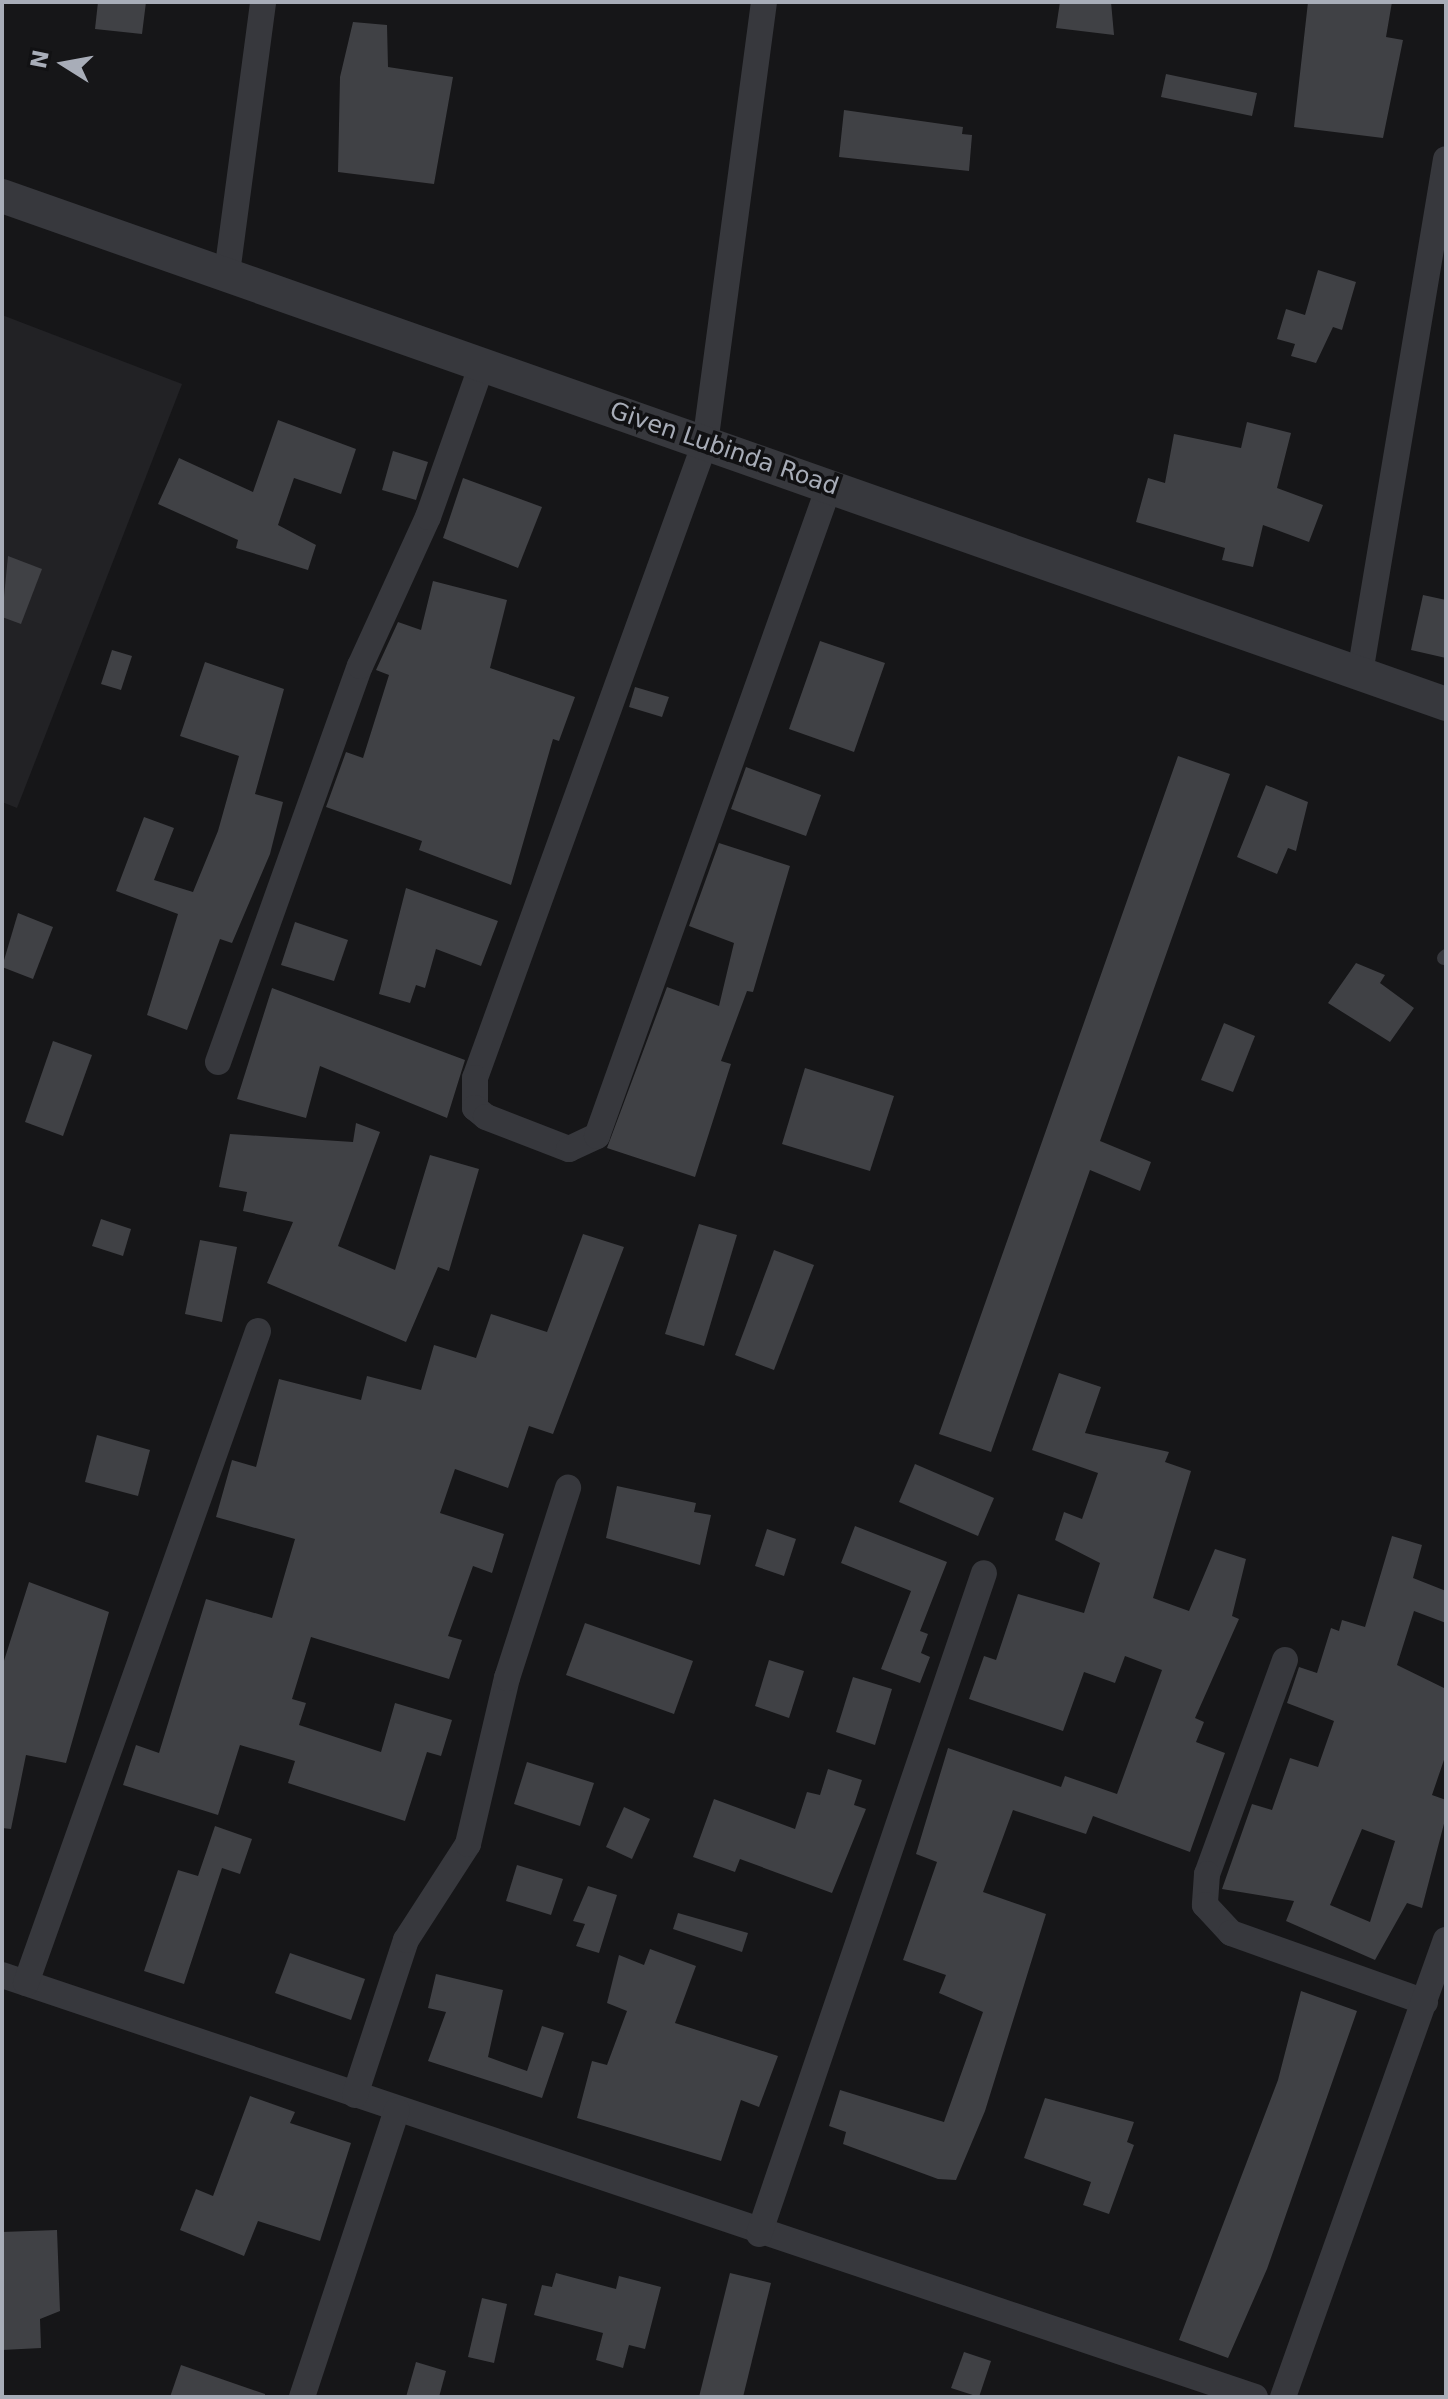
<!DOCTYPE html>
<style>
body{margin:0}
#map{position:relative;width:1448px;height:2399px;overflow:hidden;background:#161618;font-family:"DejaVu Sans",sans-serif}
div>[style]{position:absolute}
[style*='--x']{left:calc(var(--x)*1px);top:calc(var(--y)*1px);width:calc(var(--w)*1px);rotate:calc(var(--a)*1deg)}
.built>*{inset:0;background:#222225}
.building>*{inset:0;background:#404145}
.service>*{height:14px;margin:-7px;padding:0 7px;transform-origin:7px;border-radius:7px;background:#37383d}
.minor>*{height:26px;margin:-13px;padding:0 13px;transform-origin:13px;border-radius:13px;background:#37383d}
.tertiary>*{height:34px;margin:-17px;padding:0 17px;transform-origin:17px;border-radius:17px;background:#37383d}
span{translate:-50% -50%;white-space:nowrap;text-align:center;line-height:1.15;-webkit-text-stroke:7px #111113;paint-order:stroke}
.street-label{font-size:24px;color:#a8adb8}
.frame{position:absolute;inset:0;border:4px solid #a8adb8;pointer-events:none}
.north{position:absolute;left:24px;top:24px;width:80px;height:80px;-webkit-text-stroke:6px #111113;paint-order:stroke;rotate:281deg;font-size:22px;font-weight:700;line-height:32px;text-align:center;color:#a8adb8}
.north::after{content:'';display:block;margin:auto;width:28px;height:36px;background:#a8adb8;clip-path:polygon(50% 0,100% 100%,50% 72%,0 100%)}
</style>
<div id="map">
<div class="built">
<div style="clip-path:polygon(2px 315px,182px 384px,17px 808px,2px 802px)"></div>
</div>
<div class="building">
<div style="clip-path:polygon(98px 2px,146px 2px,142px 34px,95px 29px)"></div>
<div style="clip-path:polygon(1060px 2px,1111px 2px,1114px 35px,1056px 28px)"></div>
<div style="clip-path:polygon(1308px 2px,1392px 2px,1386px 37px,1403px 40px,1383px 138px,1294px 127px)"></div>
<div style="clip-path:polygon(353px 22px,387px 25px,388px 67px,453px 77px,434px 184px,338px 172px,340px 77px)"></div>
<div style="clip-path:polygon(1166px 74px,1257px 93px,1252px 116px,1161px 97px)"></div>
<div style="clip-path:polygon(844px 110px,963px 127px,962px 134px,972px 135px,969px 171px,839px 157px)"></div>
<div style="clip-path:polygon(1318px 270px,1356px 282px,1342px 330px,1333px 327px,1316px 363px,1291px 356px,1295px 344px,1277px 339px,1286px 309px,1305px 315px)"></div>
<div style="clip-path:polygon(278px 420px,356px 449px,341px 494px,294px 478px,278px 525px,316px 545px,308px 570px,236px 548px,238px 540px,158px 504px,179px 458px,253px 492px)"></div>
<div style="clip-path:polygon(1247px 422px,1291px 433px,1277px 488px,1323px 505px,1309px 542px,1263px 525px,1253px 567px,1222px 560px,1225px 548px,1136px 522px,1148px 478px,1165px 483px,1174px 434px,1241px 448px)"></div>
<div style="clip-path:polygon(393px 451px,428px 462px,416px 500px,382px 490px)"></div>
<div style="clip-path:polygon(463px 478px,542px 507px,518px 568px,443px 538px)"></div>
<div style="clip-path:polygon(8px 556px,42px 569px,21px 624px,2px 617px)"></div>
<div style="clip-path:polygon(433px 581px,507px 600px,490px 668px,575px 697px,559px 741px,553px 739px,511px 885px,419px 850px,422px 841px,326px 807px,346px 752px,363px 758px,389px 675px,376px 670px,398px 622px,421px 630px)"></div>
<div style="clip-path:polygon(1423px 595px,1446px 600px,1446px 658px,1411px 650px)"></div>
<div style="clip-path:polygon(820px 641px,885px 663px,854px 752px,789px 729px)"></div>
<div style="clip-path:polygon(112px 650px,132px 656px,121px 690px,101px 684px)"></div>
<div style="clip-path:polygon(205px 662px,284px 689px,255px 794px,283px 802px,270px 854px,232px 943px,220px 939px,187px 1030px,147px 1015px,178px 914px,116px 891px,144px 817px,174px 828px,154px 880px,193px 892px,218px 831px,239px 756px,180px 736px)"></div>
<div style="clip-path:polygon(635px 687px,669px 697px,662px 717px,629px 707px)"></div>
<div style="clip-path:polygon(1178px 756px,1230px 774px,1100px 1141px,1151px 1162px,1140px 1191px,1090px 1170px,991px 1452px,939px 1434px)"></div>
<div style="clip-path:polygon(746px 767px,821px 795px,806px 836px,731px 809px)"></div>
<div style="clip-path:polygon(1266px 785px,1308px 802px,1296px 851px,1288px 848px,1277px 874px,1237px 857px)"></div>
<div style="clip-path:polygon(719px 843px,790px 866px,753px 992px,747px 991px,721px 1061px,731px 1064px,695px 1177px,607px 1148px,667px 987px,719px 1006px,734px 943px,689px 926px)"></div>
<div style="clip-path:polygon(406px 888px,498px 921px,481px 966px,436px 949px,425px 988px,416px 985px,410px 1003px,379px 994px)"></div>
<div style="clip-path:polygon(18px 913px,53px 927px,33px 979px,2px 967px)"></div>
<div style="clip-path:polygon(295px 922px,348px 940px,334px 981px,281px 965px)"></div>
<div style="clip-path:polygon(1356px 963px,1385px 975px,1380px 983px,1414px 1008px,1390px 1042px,1328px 1003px)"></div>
<div style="clip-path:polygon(272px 988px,465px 1060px,447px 1118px,320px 1066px,306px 1118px,237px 1099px)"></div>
<div style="clip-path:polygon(1224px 1023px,1255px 1036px,1233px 1092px,1201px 1080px)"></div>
<div style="clip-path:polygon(53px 1041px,92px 1055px,63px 1136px,25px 1122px)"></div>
<div style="clip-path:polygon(805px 1068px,894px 1096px,870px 1171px,782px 1144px)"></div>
<div style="clip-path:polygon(356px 1123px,380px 1132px,338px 1246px,395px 1270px,430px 1155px,479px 1169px,449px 1271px,438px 1267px,406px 1342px,267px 1283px,293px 1222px,243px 1211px,247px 1192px,219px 1187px,230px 1134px,353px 1142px)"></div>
<div style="clip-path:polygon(101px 1219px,131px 1229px,123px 1256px,92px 1246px)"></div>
<div style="clip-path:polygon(699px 1224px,737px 1235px,704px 1346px,665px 1334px)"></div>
<div style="clip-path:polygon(583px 1234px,624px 1247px,553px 1434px,529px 1426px,508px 1488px,455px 1469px,440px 1513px,504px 1534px,492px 1573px,473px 1566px,448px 1636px,462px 1640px,449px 1679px,311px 1637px,292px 1699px,306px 1703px,299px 1725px,381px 1752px,395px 1703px,452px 1720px,441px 1756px,427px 1752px,405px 1821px,288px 1783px,295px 1761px,240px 1745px,218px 1815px,123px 1785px,136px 1745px,159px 1753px,206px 1599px,272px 1618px,295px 1539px,216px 1517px,232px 1460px,256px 1467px,279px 1379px,361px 1400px,367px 1376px,421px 1390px,434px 1345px,476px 1358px,491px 1314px,547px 1332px)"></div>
<div style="clip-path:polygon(200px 1240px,237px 1247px,222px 1322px,185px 1314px)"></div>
<div style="clip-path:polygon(774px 1250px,814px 1265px,774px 1370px,735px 1355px)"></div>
<div style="clip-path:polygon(1059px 1373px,1101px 1387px,1085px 1433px,1169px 1452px,1165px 1462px,1191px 1471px,1153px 1598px,1189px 1611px,1215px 1549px,1246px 1559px,1232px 1616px,1239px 1619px,1195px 1718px,1204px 1722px,1196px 1742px,1225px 1753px,1190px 1852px,1093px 1816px,1086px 1834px,1013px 1810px,983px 1892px,1046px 1914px,985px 2111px,956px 2180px,938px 2179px,843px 2144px,846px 2132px,829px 2126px,840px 2090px,944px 2122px,983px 2012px,939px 1993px,946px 1975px,903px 1960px,937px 1862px,916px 1854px,948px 1748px,1061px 1787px,1065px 1776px,1117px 1794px,1162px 1670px,1125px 1656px,1115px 1683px,1084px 1672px,1063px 1731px,969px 1699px,984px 1656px,996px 1660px,1018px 1594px,1084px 1613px,1100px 1563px,1055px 1540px,1064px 1512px,1082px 1519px,1098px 1473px,1032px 1450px)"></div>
<div style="clip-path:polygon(97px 1435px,150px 1450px,138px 1496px,85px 1482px)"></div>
<div style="clip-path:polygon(915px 1464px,994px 1498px,978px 1536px,899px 1502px)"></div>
<div style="clip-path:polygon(617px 1486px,696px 1503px,694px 1512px,711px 1515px,700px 1565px,606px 1538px)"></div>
<div style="clip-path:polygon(855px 1526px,947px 1562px,920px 1631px,928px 1634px,921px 1653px,930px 1657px,920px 1683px,881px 1669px,911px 1591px,841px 1563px)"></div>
<div style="clip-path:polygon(767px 1529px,796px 1539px,784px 1576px,755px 1566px)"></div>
<div style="clip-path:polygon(evenodd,1392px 1536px,1422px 1545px,1413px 1578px,1446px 1591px,1446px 1623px,1414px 1611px,1397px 1665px,1446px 1689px,1446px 1754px,1432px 1795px,1446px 1800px,1446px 1816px,1422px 1908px,1407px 1903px,1375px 1960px,1286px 1921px,1294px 1901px,1222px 1889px,1252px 1804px,1272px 1810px,1290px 1758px,1318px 1767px,1334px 1721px,1287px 1703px,1299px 1667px,1317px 1673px,1331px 1628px,1339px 1631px,1342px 1620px,1365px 1627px,1392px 1536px,1362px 1829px,1395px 1841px,1370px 1922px,1330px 1905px,1362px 1829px)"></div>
<div style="clip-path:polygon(29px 1582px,109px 1612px,66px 1763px,26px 1755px,11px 1829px,2px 1828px,2px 1667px)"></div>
<div style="clip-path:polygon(585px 1623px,693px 1661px,674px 1714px,566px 1675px)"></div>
<div style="clip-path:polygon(769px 1660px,804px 1671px,789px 1718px,755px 1706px)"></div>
<div style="clip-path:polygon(853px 1677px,892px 1689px,875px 1745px,836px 1732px)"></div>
<div style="clip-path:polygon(527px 1762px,594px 1783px,580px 1826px,514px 1804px)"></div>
<div style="clip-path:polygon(828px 1769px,862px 1780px,854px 1805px,866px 1809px,832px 1893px,740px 1859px,735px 1872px,693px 1857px,714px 1799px,795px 1829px,807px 1792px,820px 1795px)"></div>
<div style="clip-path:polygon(624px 1807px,650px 1819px,632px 1859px,606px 1847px)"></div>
<div style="clip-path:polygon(215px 1826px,252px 1839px,240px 1874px,222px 1868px,184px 1984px,144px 1971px,178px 1870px,198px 1876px)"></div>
<div style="clip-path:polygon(517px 1865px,563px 1879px,551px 1915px,506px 1901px)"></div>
<div style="clip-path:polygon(588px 1886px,617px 1895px,599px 1953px,576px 1946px,585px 1924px,573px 1921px)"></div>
<div style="clip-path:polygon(678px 1913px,748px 1933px,742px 1952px,673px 1929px)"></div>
<div style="clip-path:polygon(650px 1949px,696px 1966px,675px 2023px,778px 2056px,759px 2107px,741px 2100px,721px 2161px,577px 2118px,592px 2061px,607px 2065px,627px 2011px,607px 2003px,619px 1955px,644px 1965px)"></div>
<div style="clip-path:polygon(290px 1953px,365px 1979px,351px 2020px,275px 1993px)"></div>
<div style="clip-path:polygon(436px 1974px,503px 1990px,488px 2057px,527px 2071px,542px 2026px,564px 2033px,542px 2098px,428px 2061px,446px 2012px,428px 2008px)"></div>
<div style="clip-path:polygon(1301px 1991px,1357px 2011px,1267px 2269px,1228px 2358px,1179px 2340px,1278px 2080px)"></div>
<div style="clip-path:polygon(250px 2096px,295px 2112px,290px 2123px,351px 2143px,320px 2241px,258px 2221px,244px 2256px,180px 2230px,196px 2189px,213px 2196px)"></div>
<div style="clip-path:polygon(1045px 2098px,1134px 2122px,1127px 2142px,1134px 2145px,1109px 2214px,1083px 2205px,1091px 2182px,1024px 2158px)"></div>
<div style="clip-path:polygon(57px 2230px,60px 2311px,40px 2319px,41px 2348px,2px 2350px,2px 2232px)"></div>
<div style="clip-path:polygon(556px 2273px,616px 2289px,619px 2276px,661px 2287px,645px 2349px,629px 2345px,623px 2368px,596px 2360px,603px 2333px,534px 2315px,542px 2285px,552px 2287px)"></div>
<div style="clip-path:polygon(730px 2273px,771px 2283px,743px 2397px,699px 2397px)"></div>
<div style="clip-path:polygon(482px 2298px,507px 2304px,494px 2363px,468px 2357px)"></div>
<div style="clip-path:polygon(964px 2352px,991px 2361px,979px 2397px,951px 2388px)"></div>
<div style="clip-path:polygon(416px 2362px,446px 2371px,439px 2397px,406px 2397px)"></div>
<div style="clip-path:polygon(181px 2365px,265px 2394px,265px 2397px,170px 2397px)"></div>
</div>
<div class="service">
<div style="--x:1444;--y:958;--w:3;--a:-45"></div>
</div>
<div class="minor">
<div style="--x:764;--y:2;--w:445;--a:97.6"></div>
<div style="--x:705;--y:443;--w:675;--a:109.91"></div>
<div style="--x:475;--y:1078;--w:30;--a:90"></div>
<div style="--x:475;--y:1108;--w:14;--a:39"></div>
<div style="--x:486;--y:1117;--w:89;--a:21.1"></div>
<div style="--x:569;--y:1149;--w:31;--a:-25"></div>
<div style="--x:597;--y:1136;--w:692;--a:-70.34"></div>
<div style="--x:227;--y:273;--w:273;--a:-82.4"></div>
<div style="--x:1360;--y:673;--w:521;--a:-80.5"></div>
<div style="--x:218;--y:1062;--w:421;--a:-70.3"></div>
<div style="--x:360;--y:666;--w:164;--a:-65.5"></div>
<div style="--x:428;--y:517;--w:159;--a:-70.5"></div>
<div style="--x:1285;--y:1660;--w:228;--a:110"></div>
<div style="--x:1207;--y:1874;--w:31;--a:94"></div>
<div style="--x:1205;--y:1905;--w:38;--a:47"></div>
<div style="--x:1231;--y:1933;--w:206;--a:19.6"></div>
<div style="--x:2;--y:1975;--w:1322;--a:18.61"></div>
<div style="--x:26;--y:1983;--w:692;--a:-70.41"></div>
<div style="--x:355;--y:2095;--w:163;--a:-71.8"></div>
<div style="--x:406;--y:1940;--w:114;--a:-57.1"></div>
<div style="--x:468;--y:1844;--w:171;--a:-76.8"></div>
<div style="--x:507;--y:1678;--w:200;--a:-72.2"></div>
<div style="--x:759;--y:2234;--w:698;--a:-71.2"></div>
<div style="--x:302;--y:2397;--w:302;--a:-71.7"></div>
<div style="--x:1283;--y:2397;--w:485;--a:-70.4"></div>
</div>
<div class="tertiary">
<div style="--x:2;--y:196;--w:1531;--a:19.38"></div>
</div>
<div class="street-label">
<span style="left:724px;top:449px;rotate:19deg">Given Lubinda Road</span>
</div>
<div class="frame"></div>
<div class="north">N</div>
</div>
